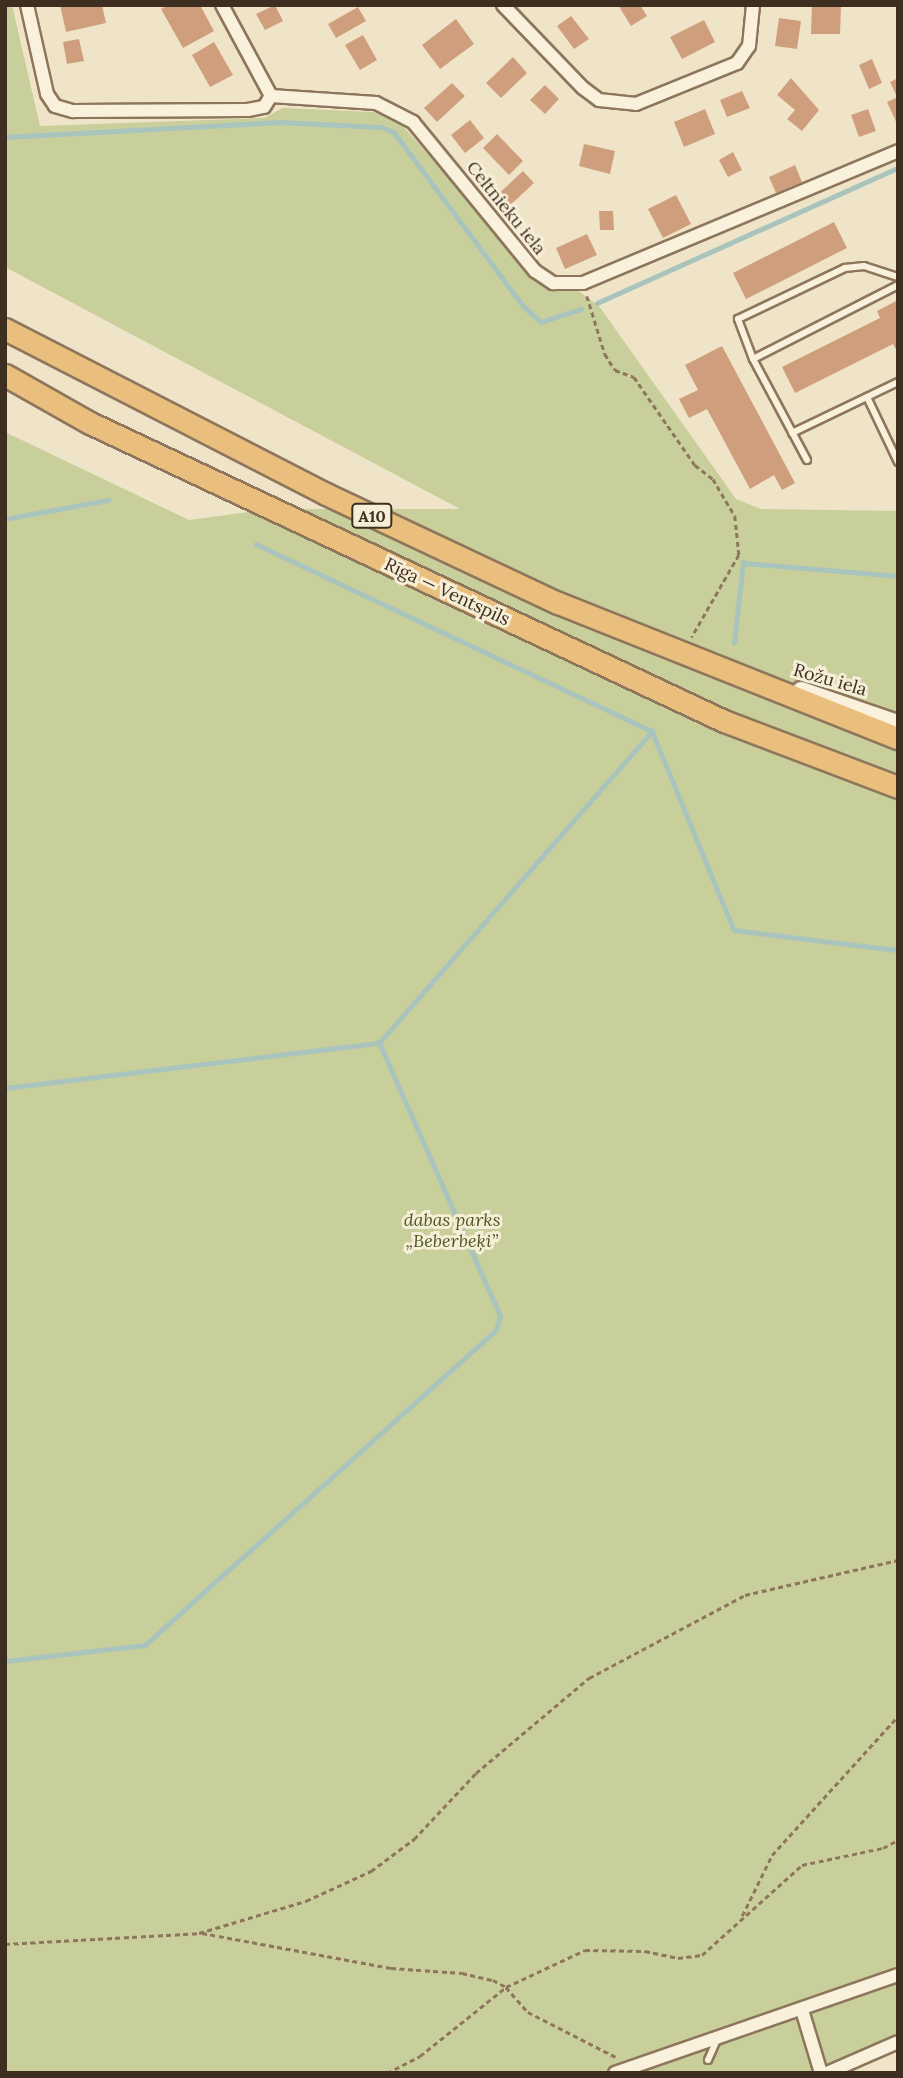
<!DOCTYPE html>
<meta charset="utf-8">
<style>
body{margin:0}
#map{position:relative;width:903px;height:2078px;overflow:hidden;background:#f0e4c8;font-family:Lora,serif}
div>[style]{position:absolute}
[style*='--x']{left:calc(var(--x)*1px);top:calc(var(--y)*1px);width:calc(var(--w)*1px);rotate:calc(var(--a)*1deg)}
.green>*{inset:0;background:#c9cf9b}
.stream>*{height:4.5px;margin:-2.25px;padding:0 2.25px;transform-origin:2.25px;border-radius:2.25px;background:#a9c4bc}
.building>*{inset:0;background:#cf9f7d}
.path>*{height:2.5px;margin-top:-1.25px;transform-origin:0;background:repeating-linear-gradient(90deg,#8d765c 0 5px,transparent 0 8.5px)}
.roads{filter:drop-shadow(2px 0 #8d765c) drop-shadow(-2px 0 #8d765c) drop-shadow(0 2px #8d765c) drop-shadow(0 -2px #8d765c)}
.service>*{height:6px;margin:-3px;padding:0 3px;transform-origin:3px;border-radius:3px;background:#faf1dc}
.minor>*{height:12px;margin:-6px;padding:0 6px;transform-origin:6px;border-radius:6px;background:#faf1dc}
.tertiary>*{height:16px;margin:-8px;padding:0 8px;transform-origin:8px;border-radius:8px;background:#faf1dc}
.trunk>*{height:21px;margin:-10.5px;padding:0 10.5px;transform-origin:10.5px;border-radius:10.5px;background:#eabe7c}
span{translate:-50% -50%;white-space:nowrap;text-align:center;line-height:1.15;-webkit-text-stroke:6px #f7eed8;paint-order:stroke}
.shield-label span{padding:2px 5px;background:#f7eed8;border:2px solid;border-radius:5px;-webkit-text-stroke-width:0}
.shield-label{font-size:16px;color:#3d2e20;font-weight:700}
.street-label{font-size:18px;color:#3d2e20}
.park-label{font-size:18px;color:#4d5a26;font-style:italic}
.frame{position:absolute;inset:0;border:7px solid #3d2e20;pointer-events:none}
</style>
<div id="map">
<div class="green">
<div style="clip-path:polygon(5px 5px,12px 5px,40px 126px,264px 118px,283px 108px,374px 112px,403px 126px,542px 286px,577px 290px,599px 306px,736px 499px,761px 509px,898px 511px,898px 2042px,827px 2073px,5px 2073px,5px 432px,189px 520px,270px 509px,460px 509px,5px 267px)"></div>
</div>
<div class="stream">
<div style="--x:5;--y:137;--w:274;--a:-3.1"></div>
<div style="--x:279;--y:122;--w:102;--a:2.8"></div>
<div style="--x:381;--y:127;--w:14;--a:21"></div>
<div style="--x:394;--y:132;--w:218;--a:53.4"></div>
<div style="--x:524;--y:307;--w:23;--a:41"></div>
<div style="--x:541;--y:322;--w:42;--a:-18"></div>
<div style="--x:597;--y:303;--w:330;--a:-24.2"></div>
<div style="--x:5;--y:519;--w:105;--a:-10.5"></div>
<div style="--x:256;--y:544;--w:438;--a:25.3"></div>
<div style="--x:652;--y:731;--w:215;--a:67.6"></div>
<div style="--x:734;--y:930;--w:165;--a:7"></div>
<div style="--x:734;--y:643;--w:81;--a:-83.6"></div>
<div style="--x:743;--y:563;--w:156;--a:4.8"></div>
<div style="--x:5;--y:1088;--w:377;--a:-6.9"></div>
<div style="--x:379;--y:1043;--w:415;--a:-48.8"></div>
<div style="--x:5;--y:1661;--w:141;--a:-6.5"></div>
<div style="--x:145;--y:1645;--w:472;--a:-41.9"></div>
<div style="--x:496;--y:1330;--w:15;--a:-74"></div>
<div style="--x:500;--y:1316;--w:299;--a:-113.9"></div>
</div>
<div class="building">
<div style="clip-path:polygon(60px 5px,102px 5px,106px 23px,66px 32px)"></div>
<div style="clip-path:polygon(168px 5px,200px 5px,214px 31px,183px 48px,161px 9px)"></div>
<div style="clip-path:polygon(275px 5px,283px 21px,265px 30px,256px 14px)"></div>
<div style="clip-path:polygon(618px 5px,640px 5px,647px 16px,631px 26px)"></div>
<div style="clip-path:polygon(812px 5px,841px 5px,840px 34px,811px 34px)"></div>
<div style="clip-path:polygon(358px 7px,366px 21px,336px 38px,328px 24px)"></div>
<div style="clip-path:polygon(571px 16px,589px 39px,574px 49px,557px 26px)"></div>
<div style="clip-path:polygon(779px 18px,801px 21px,797px 49px,775px 46px)"></div>
<div style="clip-path:polygon(456px 19px,474px 44px,440px 69px,422px 45px)"></div>
<div style="clip-path:polygon(704px 20px,715px 42px,682px 59px,670px 37px)"></div>
<div style="clip-path:polygon(363px 35px,377px 60px,360px 70px,345px 45px)"></div>
<div style="clip-path:polygon(79px 39px,84px 61px,67px 64px,63px 42px)"></div>
<div style="clip-path:polygon(214px 42px,233px 75px,210px 87px,192px 55px)"></div>
<div style="clip-path:polygon(513px 57px,527px 73px,501px 98px,486px 83px)"></div>
<div style="clip-path:polygon(872px 59px,882px 83px,869px 89px,859px 65px)"></div>
<div style="clip-path:polygon(791px 78px,819px 110px,802px 131px,787px 119px,795px 110px,777px 95px)"></div>
<div style="clip-path:polygon(898px 78px,898px 94px,896px 95px,890px 82px)"></div>
<div style="clip-path:polygon(452px 83px,465px 96px,437px 122px,424px 108px)"></div>
<div style="clip-path:polygon(545px 85px,559px 99px,545px 114px,530px 100px)"></div>
<div style="clip-path:polygon(742px 91px,750px 108px,727px 117px,720px 100px)"></div>
<div style="clip-path:polygon(898px 97px,898px 126px,887px 102px)"></div>
<div style="clip-path:polygon(705px 109px,715px 134px,684px 147px,674px 122px)"></div>
<div style="clip-path:polygon(868px 109px,876px 131px,859px 137px,851px 115px)"></div>
<div style="clip-path:polygon(470px 120px,484px 138px,465px 153px,451px 135px)"></div>
<div style="clip-path:polygon(497px 134px,523px 161px,509px 175px,483px 148px)"></div>
<div style="clip-path:polygon(584px 144px,615px 151px,610px 174px,579px 166px)"></div>
<div style="clip-path:polygon(733px 152px,742px 170px,728px 177px,719px 160px)"></div>
<div style="clip-path:polygon(795px 165px,802px 182px,776px 193px,769px 177px)"></div>
<div style="clip-path:polygon(523px 171px,534px 183px,504px 211px,493px 199px)"></div>
<div style="clip-path:polygon(676px 195px,691px 224px,663px 238px,648px 209px)"></div>
<div style="clip-path:polygon(599px 211px,613px 211px,614px 230px,600px 230px)"></div>
<div style="clip-path:polygon(834px 222px,847px 248px,746px 299px,733px 273px)"></div>
<div style="clip-path:polygon(587px 234px,597px 255px,565px 269px,556px 248px)"></div>
<div style="clip-path:polygon(898px 300px,898px 353px,893px 344px,795px 393px,782px 367px,880px 318px,877px 311px)"></div>
<div style="clip-path:polygon(722px 346px,795px 483px,782px 490px,774px 475px,750px 489px,707px 409px,689px 418px,679px 399px,698px 390px,685px 365px)"></div>
</div>
<div class="path">
<div style="--x:587;--y:296;--w:61;--a:72.8"></div>
<div style="--x:605;--y:354;--w:19;--a:58"></div>
<div style="--x:615;--y:370;--w:20;--a:20"></div>
<div style="--x:634;--y:377;--w:107;--a:55.3"></div>
<div style="--x:695;--y:465;--w:23;--a:38"></div>
<div style="--x:713;--y:479;--w:43;--a:59.3"></div>
<div style="--x:735;--y:516;--w:39;--a:84"></div>
<div style="--x:739;--y:555;--w:95;--a:119.8"></div>
<div style="--x:742;--y:1916;--w:68;--a:-63.8"></div>
<div style="--x:772;--y:1855;--w:188;--a:-47.8"></div>
<div style="--x:202;--y:1933;--w:192;--a:10.5"></div>
<div style="--x:391;--y:1968;--w:71;--a:4"></div>
<div style="--x:462;--y:1973;--w:32;--a:13"></div>
<div style="--x:493;--y:1980;--w:15;--a:28"></div>
<div style="--x:506;--y:1987;--w:33;--a:49"></div>
<div style="--x:528;--y:2012;--w:99;--a:27.1"></div>
<div style="--x:5;--y:1944;--w:194;--a:-3.2"></div>
<div style="--x:199;--y:1933;--w:112;--a:-16.7"></div>
<div style="--x:306;--y:1901;--w:72;--a:-24.8"></div>
<div style="--x:371;--y:1871;--w:54;--a:-36.7"></div>
<div style="--x:414;--y:1839;--w:91;--a:-46.8"></div>
<div style="--x:476;--y:1773;--w:148;--a:-40.1"></div>
<div style="--x:589;--y:1678;--w:177;--a:-28"></div>
<div style="--x:745;--y:1595;--w:157;--a:-12.9"></div>
<div style="--x:387;--y:2073;--w:37;--a:-27"></div>
<div style="--x:420;--y:2056;--w:110;--a:-38.7"></div>
<div style="--x:506;--y:1987;--w:87;--a:-25.1"></div>
<div style="--x:585;--y:1950;--w:60;--a:1"></div>
<div style="--x:645;--y:1951;--w:34;--a:12"></div>
<div style="--x:678;--y:1958;--w:24;--a:-7"></div>
<div style="--x:702;--y:1955;--w:135;--a:-42"></div>
<div style="--x:802;--y:1865;--w:83;--a:-11.9"></div>
<div style="--x:883;--y:1848;--w:17;--a:-28"></div>
</div>
<div class="roads">
<div class="service">
<div style="--x:753;--y:359;--w:43;--a:-110.6"></div>
<div style="--x:738;--y:319;--w:119;--a:-25.5"></div>
<div style="--x:845;--y:268;--w:19;--a:-6"></div>
<div style="--x:864;--y:266;--w:36;--a:18"></div>
<div style="--x:867;--y:397;--w:72;--a:64.5"></div>
<div style="--x:792;--y:433;--w:118;--a:-25.7"></div>
<div style="--x:807;--y:460;--w:115;--a:-118.1"></div>
<div style="--x:753;--y:359;--w:163;--a:-27"></div>
<div style="--x:708;--y:2060;--w:22;--a:-66"></div>
</div>
<div class="minor">
<div style="--x:27;--y:5;--w:91;--a:77.3"></div>
<div style="--x:47;--y:94;--w:14;--a:56"></div>
<div style="--x:55;--y:106;--w:19;--a:16"></div>
<div style="--x:73;--y:111;--w:175;--a:-0.3"></div>
<div style="--x:248;--y:110;--w:16;--a:-11"></div>
<div style="--x:264;--y:107;--w:13;--a:-58"></div>
<div style="--x:222;--y:5;--w:103;--a:61.7"></div>
<div style="--x:271;--y:96;--w:105;--a:3.8"></div>
<div style="--x:376;--y:103;--w:42;--a:27.2"></div>
<div style="--x:413;--y:122;--w:193;--a:50.7"></div>
<div style="--x:535;--y:271;--w:22;--a:34"></div>
<div style="--x:553;--y:283;--w:30;--a:0"></div>
<div style="--x:583;--y:283;--w:342;--a:-22.7"></div>
<div style="--x:503;--y:5;--w:115;--a:46.1"></div>
<div style="--x:583;--y:88;--w:20;--a:37"></div>
<div style="--x:599;--y:100;--w:37;--a:6"></div>
<div style="--x:636;--y:104;--w:109;--a:-22.1"></div>
<div style="--x:737;--y:63;--w:21;--a:-55"></div>
<div style="--x:749;--y:46;--w:41;--a:-84.4"></div>
<div style="--x:802;--y:2010;--w:66;--a:73.2"></div>
<div style="--x:615;--y:2073;--w:299;--a:-19.1"></div>
<div style="--x:827;--y:2073;--w:77;--a:-23.6"></div>
</div>
<div class="tertiary">
<div style="--x:801;--y:690;--w:102;--a:18.8"></div>
</div>
<div class="trunk">
<div style="--x:5;--y:329;--w:361;--a:27.2"></div>
<div style="--x:326;--y:494;--w:256;--a:25.2"></div>
<div style="--x:558;--y:603;--w:366;--a:21.7"></div>
<div style="--x:5;--y:375;--w:98;--a:29.5"></div>
<div style="--x:90;--y:423;--w:701;--a:25.18"></div>
<div style="--x:724;--y:721;--w:186;--a:20.8"></div>
</div>
</div>
<div class="shield-label">
<span style="left:372px;top:516px">A10</span>
</div>
<div class="street-label">
<span style="left:506px;top:208px;rotate:51deg">Celtnieku iela</span>
<span style="left:447px;top:592px;rotate:25deg">Rīga — Ventspils</span>
<span style="left:830px;top:680px;rotate:16deg">Rožu iela</span>
</div>
<div class="park-label">
<span style="left:452px;top:1231px">dabas parks<br>„Beberbeķi”</span>
</div>
<div class="frame"></div>
</div>
